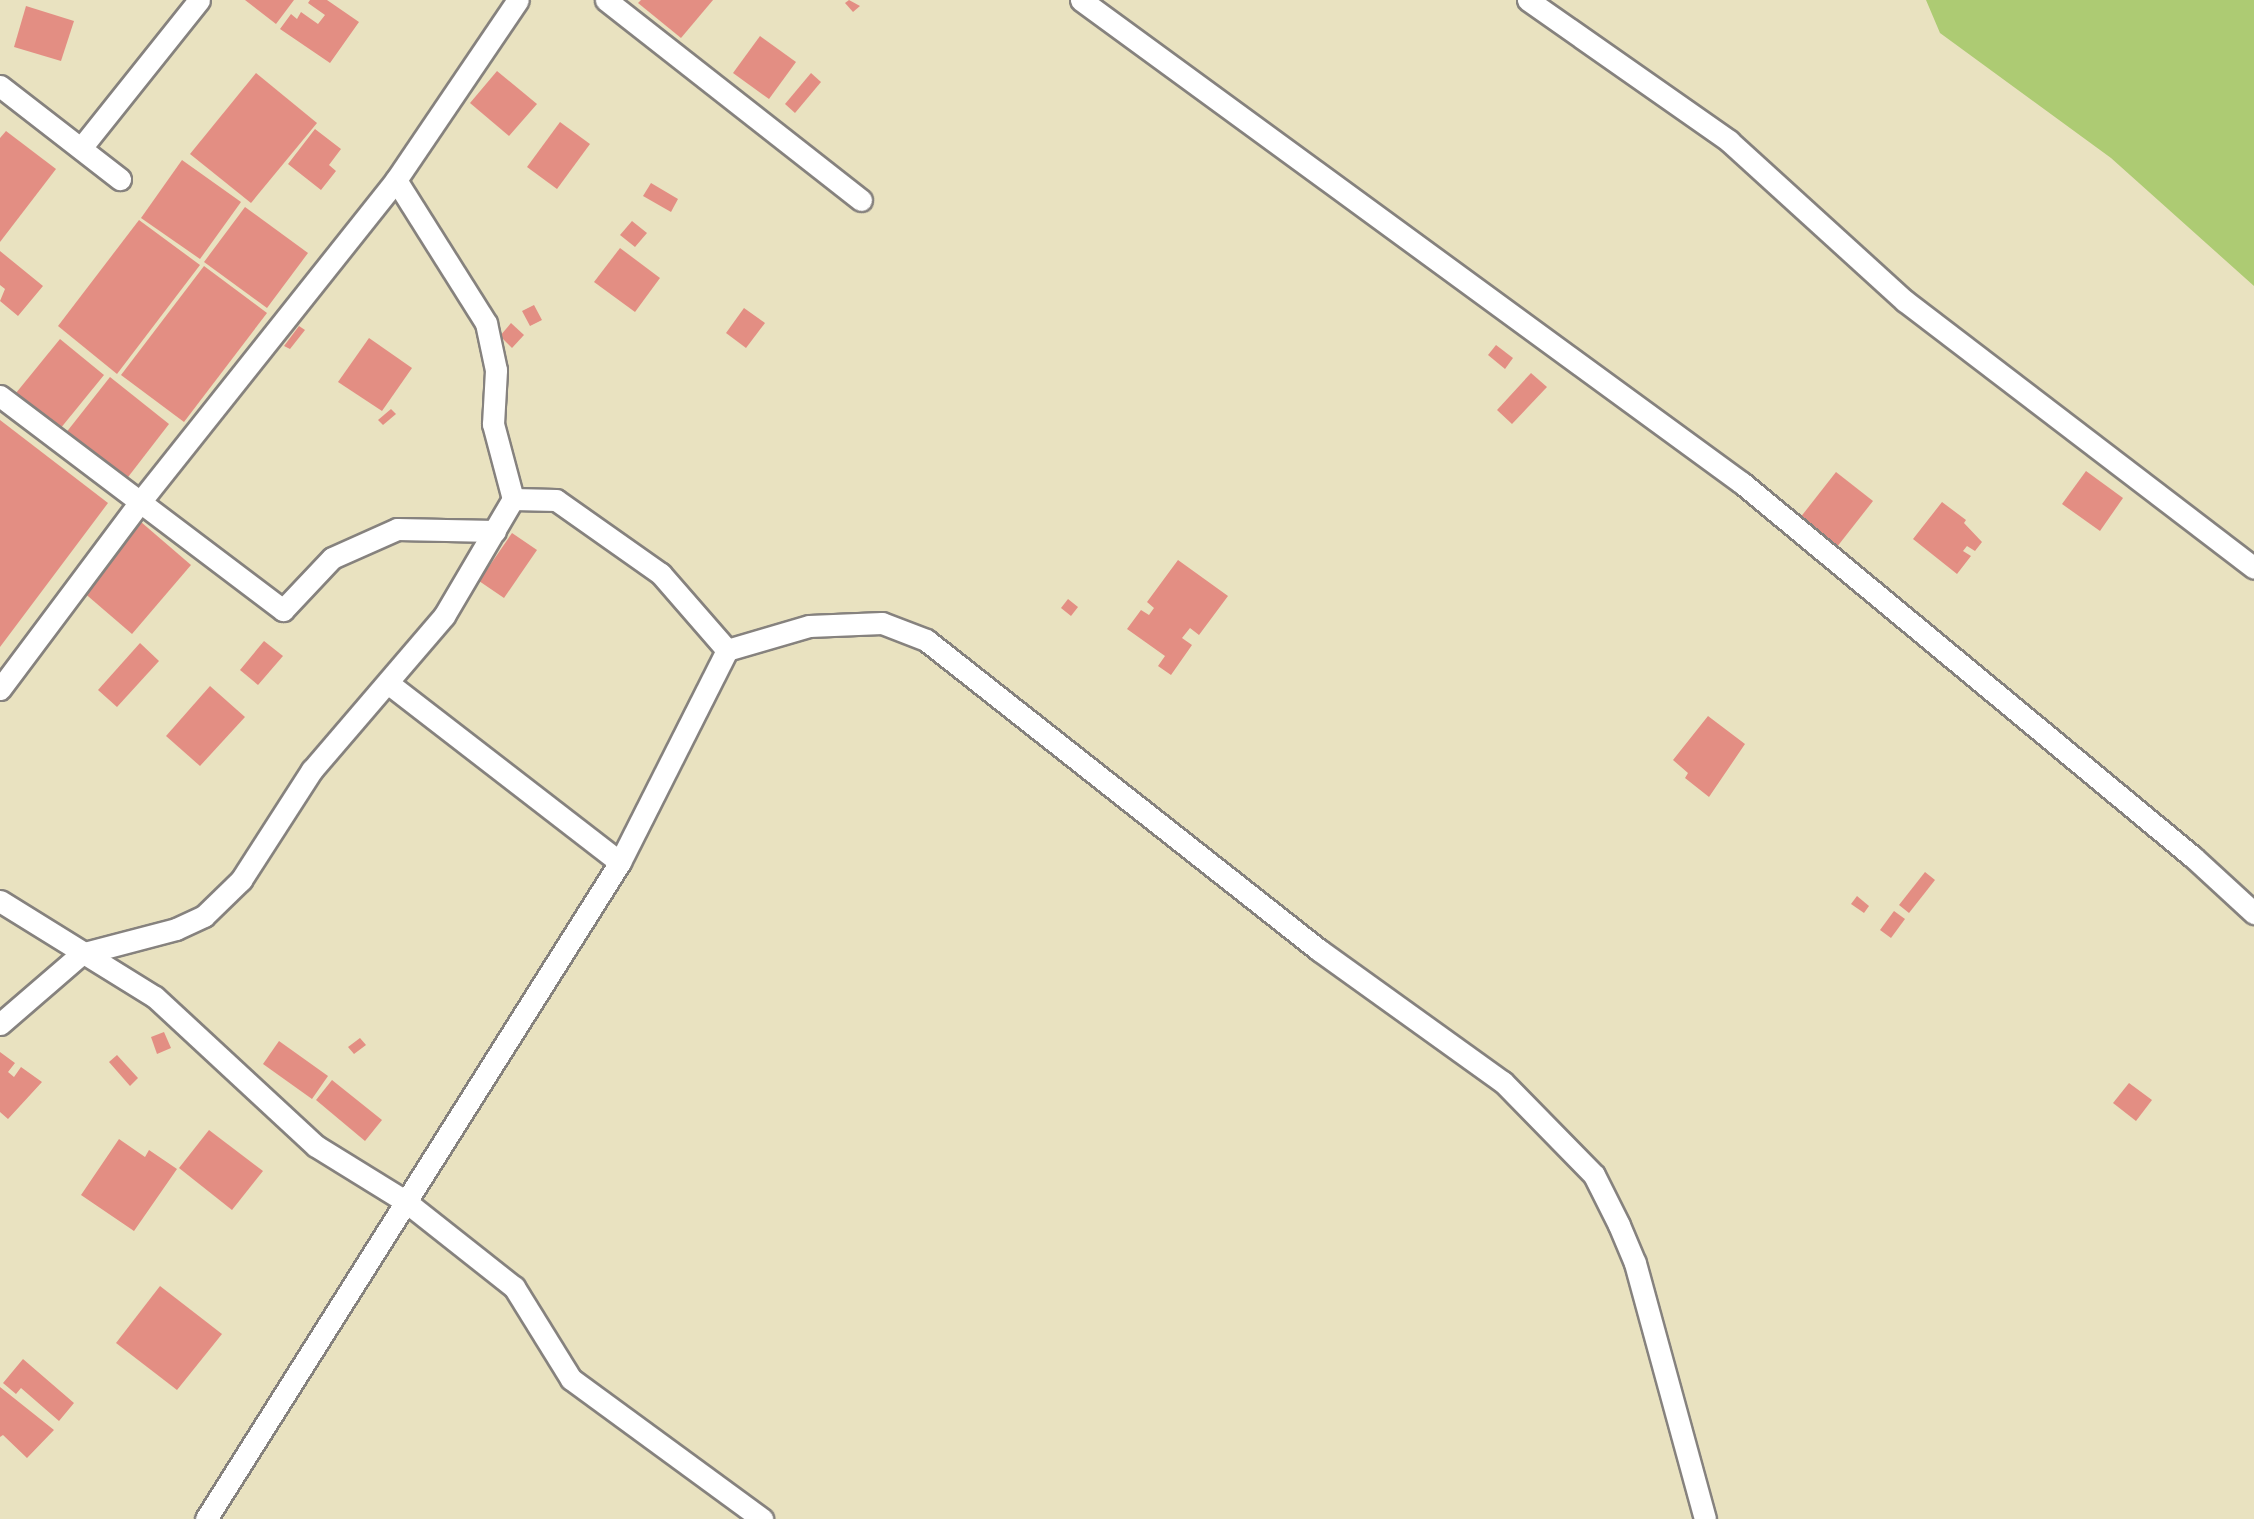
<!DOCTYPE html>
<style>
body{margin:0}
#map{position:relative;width:2254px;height:1519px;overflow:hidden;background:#e9e2c0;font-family:"Comic Neue",sans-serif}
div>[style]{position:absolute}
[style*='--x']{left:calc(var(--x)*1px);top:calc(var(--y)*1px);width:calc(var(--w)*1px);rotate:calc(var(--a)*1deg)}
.green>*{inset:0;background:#adcb73}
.building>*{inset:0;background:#e38e83}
.roads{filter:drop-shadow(2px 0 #86827e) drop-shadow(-2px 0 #86827e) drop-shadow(0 2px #86827e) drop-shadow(0 -2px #86827e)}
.minor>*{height:21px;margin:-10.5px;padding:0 10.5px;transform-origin:10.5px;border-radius:10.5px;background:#fff}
span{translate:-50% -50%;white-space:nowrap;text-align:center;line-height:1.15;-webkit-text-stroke:7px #fcf5e5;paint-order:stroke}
</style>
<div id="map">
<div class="green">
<div style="clip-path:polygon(1926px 0,2254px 0,2254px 286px,2111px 158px,1940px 33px)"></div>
</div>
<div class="building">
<div style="clip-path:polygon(245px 0,294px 0,276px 24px)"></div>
<div style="clip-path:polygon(310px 0,327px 0,359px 22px,330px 63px,280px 29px,291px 14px,297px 19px,301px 12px,318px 24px,325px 15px,308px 3px)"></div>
<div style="clip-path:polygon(641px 0,713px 0,681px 38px,638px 3px)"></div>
<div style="clip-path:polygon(849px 0,860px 6px,853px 12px,845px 3px)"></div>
<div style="clip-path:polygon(26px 6px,74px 21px,61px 61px,14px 47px)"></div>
<div style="clip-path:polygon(760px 36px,796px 62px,769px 99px,733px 73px)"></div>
<div style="clip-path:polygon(497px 71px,537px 104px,509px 136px,470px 103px)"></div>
<div style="clip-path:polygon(256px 73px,317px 123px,251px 203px,190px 154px)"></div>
<div style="clip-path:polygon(811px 73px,821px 82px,795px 113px,785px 104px)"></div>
<div style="clip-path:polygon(560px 122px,590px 144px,557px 189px,527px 167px)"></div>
<div style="clip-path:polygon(315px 129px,341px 149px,329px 165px,336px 171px,321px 190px,288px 164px)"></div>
<div style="clip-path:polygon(6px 131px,56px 169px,0 242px,0 138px)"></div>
<div style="clip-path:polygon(182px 160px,241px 202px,200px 259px,141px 218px)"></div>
<div style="clip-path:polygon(651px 183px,678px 199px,671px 212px,643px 196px)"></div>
<div style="clip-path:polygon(245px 207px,308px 253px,267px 308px,204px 262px)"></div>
<div style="clip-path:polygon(139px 220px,200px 265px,117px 374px,58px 326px)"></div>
<div style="clip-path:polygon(632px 221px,647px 233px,635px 247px,620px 235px)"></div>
<div style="clip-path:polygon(620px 248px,660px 278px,635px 312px,594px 282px)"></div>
<div style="clip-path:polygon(0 251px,43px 286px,18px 316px,0 301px,5px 289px,0 285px)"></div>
<div style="clip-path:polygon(204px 266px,267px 313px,184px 422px,121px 375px)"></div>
<div style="clip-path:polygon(534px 305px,542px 320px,530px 326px,522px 311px)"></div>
<div style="clip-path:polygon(744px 308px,765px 323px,746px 348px,726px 333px)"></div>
<div style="clip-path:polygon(511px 323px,524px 335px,512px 348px,500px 336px)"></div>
<div style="clip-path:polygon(299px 326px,305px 330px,290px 349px,284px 346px)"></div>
<div style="clip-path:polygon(369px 338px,412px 368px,382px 411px,338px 382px)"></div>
<div style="clip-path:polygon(60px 339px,104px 375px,60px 429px,16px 393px)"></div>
<div style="clip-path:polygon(1496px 345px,1513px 358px,1505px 369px,1488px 355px)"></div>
<div style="clip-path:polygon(1531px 373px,1547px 387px,1512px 424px,1497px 410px)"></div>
<div style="clip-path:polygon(110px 377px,169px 424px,125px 481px,65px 434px)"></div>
<div style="clip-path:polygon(391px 409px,396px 414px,383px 425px,378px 420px)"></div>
<div style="clip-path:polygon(0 420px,108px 503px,0 647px)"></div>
<div style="clip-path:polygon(2086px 471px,2123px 498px,2100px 531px,2062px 504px)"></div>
<div style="clip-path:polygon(1836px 472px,1873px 501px,1833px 552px,1796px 523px)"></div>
<div style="clip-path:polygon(1942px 502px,1966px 520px,1964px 523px,1982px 542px,1975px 551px,1967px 546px,1963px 551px,1971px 556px,1957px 574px,1913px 539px)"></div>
<div style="clip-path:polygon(141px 522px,191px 565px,132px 634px,82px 591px)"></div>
<div style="clip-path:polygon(512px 533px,537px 550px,504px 598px,479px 581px)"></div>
<div style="clip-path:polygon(1178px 560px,1228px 596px,1199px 635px,1190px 628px,1182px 638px,1192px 645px,1171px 675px,1158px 666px,1165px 656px,1127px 629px,1141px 610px,1149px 615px,1154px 608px,1147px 602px)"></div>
<div style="clip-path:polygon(1068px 599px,1078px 607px,1071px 616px,1061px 608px)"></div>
<div style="clip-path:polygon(264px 641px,283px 656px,258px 685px,240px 670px)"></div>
<div style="clip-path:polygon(140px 643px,159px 661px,117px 707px,98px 690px)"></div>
<div style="clip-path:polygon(210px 686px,245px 717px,200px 766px,166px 736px)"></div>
<div style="clip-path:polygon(1708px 716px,1745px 744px,1709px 797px,1685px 778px,1688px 773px,1673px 760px)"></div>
<div style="clip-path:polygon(1925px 872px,1935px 880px,1909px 913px,1899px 905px)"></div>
<div style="clip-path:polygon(1857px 896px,1869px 906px,1864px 913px,1851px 904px)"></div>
<div style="clip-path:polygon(1894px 911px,1905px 919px,1891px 938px,1880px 930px)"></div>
<div style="clip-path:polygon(164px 1032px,171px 1048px,157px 1054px,151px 1037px)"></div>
<div style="clip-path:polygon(360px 1038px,366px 1045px,354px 1054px,348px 1047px)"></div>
<div style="clip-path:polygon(279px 1041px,328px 1076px,312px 1099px,263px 1064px)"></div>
<div style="clip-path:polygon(0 1052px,15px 1063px,8px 1072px,14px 1077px,21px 1067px,42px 1082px,8px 1119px,0 1112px)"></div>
<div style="clip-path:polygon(117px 1055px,138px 1078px,130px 1086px,109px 1062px)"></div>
<div style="clip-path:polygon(332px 1080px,382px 1120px,365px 1141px,316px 1100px)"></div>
<div style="clip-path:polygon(2129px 1083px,2152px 1100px,2136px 1121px,2113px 1103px)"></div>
<div style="clip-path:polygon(209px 1130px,263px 1171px,232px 1210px,179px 1168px)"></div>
<div style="clip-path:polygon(119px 1139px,145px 1157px,149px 1150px,177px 1169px,134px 1231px,81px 1195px)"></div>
<div style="clip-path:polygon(160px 1286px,222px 1334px,177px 1390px,116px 1343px)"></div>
<div style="clip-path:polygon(23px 1359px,74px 1403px,59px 1421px,21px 1388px,16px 1394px,3px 1383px)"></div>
<div style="clip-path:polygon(0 1387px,54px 1430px,27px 1458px,3px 1435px,0 1437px)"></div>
</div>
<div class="roads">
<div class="minor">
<div style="--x:606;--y:0;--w:324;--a:38.1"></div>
<div style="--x:1081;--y:0;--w:819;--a:36.16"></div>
<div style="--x:1742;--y:483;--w:586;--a:39.67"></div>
<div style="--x:2193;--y:857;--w:83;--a:42.6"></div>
<div style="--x:1528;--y:0;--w:246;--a:35"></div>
<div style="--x:1729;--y:141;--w:238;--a:42.3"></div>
<div style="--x:1905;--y:301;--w:439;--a:37.4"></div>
<div style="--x:0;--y:86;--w:152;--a:37.8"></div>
<div style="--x:81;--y:148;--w:189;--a:-51.4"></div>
<div style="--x:0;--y:396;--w:355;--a:37.1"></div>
<div style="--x:283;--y:610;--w:71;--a:-46.7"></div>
<div style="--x:332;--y:558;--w:71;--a:-24"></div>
<div style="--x:397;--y:529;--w:98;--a:1.2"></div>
<div style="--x:727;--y:650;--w:85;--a:-16.3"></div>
<div style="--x:809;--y:626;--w:73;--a:-2.4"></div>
<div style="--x:882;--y:623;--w:47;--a:21.1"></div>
<div style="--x:926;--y:640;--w:501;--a:38.27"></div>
<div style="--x:1319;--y:950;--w:226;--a:35.7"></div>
<div style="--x:1503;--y:1082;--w:130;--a:45.6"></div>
<div style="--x:1594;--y:1175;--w:56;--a:63.4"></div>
<div style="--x:1619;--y:1225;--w:41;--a:67.2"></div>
<div style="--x:1635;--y:1263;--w:265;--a:74.7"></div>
<div style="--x:388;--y:683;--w:293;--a:37.7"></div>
<div style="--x:0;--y:689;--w:234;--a:-53.2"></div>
<div style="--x:140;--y:502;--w:411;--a:-51.5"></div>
<div style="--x:396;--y:180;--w:217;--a:-55.9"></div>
<div style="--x:0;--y:901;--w:182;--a:31.8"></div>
<div style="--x:155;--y:997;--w:219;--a:42.8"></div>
<div style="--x:316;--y:1146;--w:105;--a:31.7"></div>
<div style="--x:405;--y:1201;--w:139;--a:38.3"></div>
<div style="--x:514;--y:1287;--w:108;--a:58.2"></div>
<div style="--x:571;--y:1379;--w:237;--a:36.2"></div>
<div style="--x:0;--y:1024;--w:107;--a:-40.8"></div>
<div style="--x:81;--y:954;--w:98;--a:-14.7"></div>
<div style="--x:176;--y:929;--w:31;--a:-25"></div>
<div style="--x:204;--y:916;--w:52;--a:-44.2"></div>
<div style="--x:241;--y:880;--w:131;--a:-57.2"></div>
<div style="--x:312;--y:770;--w:203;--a:-49.4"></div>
<div style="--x:444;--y:616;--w:136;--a:-59.5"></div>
<div style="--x:513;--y:499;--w:78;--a:-104.9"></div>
<div style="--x:493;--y:424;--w:54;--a:-86.8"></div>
<div style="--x:496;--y:370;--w:48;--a:-102"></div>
<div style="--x:486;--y:323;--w:169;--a:-122.2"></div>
<div style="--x:206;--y:1519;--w:777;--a:-57.78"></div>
<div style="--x:620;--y:862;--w:237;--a:-63.2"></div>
<div style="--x:727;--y:650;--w:101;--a:-131"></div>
<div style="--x:661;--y:574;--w:128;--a:-144.8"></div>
<div style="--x:556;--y:500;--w:43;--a:-178.7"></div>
</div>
</div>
</div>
